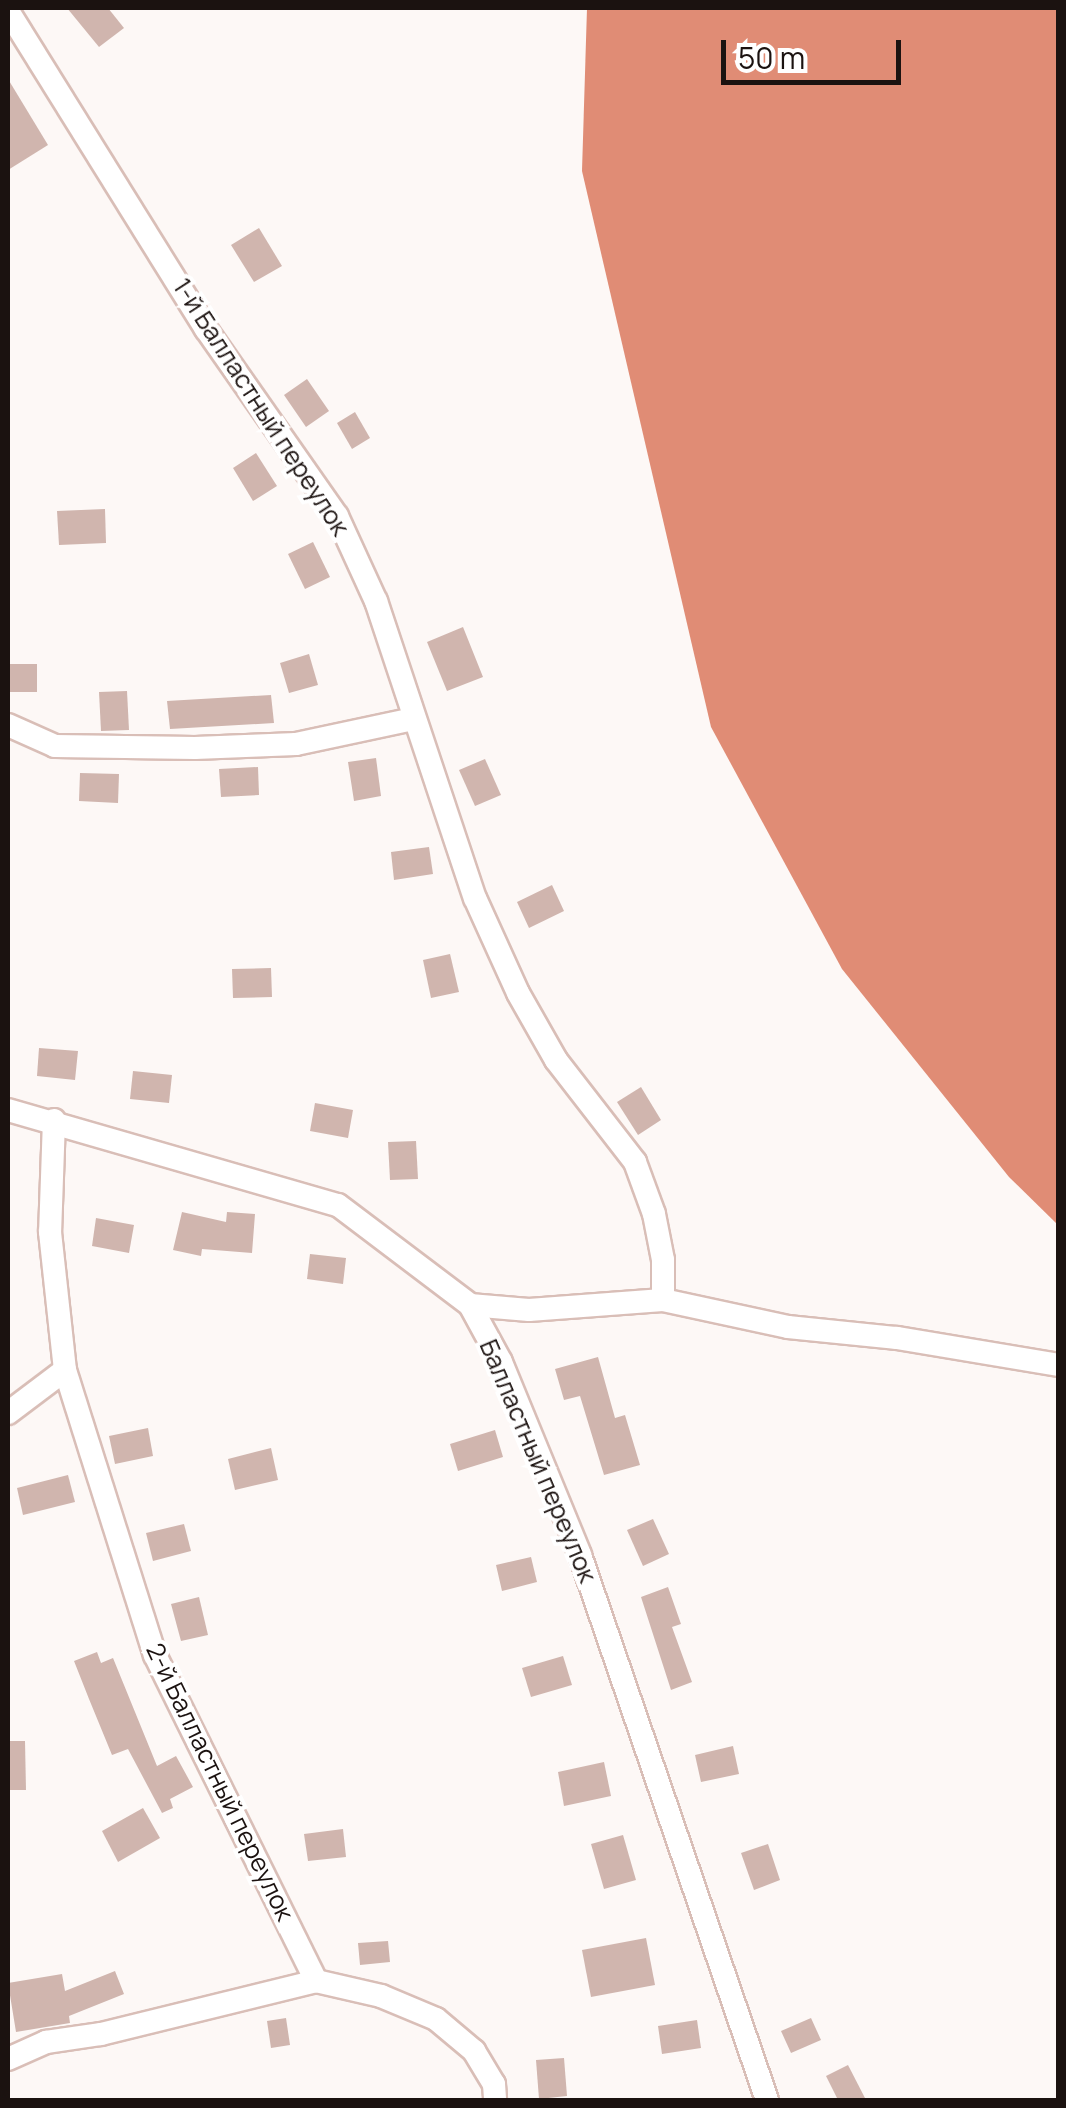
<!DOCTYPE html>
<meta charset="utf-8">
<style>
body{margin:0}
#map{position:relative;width:1066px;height:2108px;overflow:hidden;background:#fdf8f6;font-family:Manrope,sans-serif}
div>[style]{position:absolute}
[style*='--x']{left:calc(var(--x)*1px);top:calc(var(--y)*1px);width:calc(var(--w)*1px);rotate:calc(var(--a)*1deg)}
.water>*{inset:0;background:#e08c75}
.building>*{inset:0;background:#d0b5ae}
.roads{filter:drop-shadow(2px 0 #d9beb7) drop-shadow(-2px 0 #d9beb7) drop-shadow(0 2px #d9beb7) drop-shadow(0 -2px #d9beb7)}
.minor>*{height:22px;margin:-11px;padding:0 11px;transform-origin:11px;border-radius:11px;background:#fff}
span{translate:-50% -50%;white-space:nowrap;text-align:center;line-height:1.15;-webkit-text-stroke:8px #fff;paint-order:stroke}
.street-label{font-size:25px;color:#1b1210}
.frame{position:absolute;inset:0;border:10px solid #1b1210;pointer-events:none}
.scale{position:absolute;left:721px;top:40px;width:180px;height:45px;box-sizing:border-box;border:5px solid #1b1210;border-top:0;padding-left:12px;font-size:30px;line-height:35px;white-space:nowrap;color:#1b1210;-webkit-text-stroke:8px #fff;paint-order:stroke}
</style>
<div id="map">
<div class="water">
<div style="clip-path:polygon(587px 8px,1058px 8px,1058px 1225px,1009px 1177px,842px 969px,711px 727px,582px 171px)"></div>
</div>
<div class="building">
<div style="clip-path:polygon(67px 8px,108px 8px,124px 28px,99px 47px)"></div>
<div style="clip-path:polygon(8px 79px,48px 145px,8px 170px)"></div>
<div style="clip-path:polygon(259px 228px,282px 266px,254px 282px,231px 245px)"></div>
<div style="clip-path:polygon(307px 379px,329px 411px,306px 427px,284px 395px)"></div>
<div style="clip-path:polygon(355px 412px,370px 438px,352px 449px,337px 423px)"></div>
<div style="clip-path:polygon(256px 453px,277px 486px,253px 501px,233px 468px)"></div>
<div style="clip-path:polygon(105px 509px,106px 543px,59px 545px,57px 511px)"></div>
<div style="clip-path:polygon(313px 542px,330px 577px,305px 589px,288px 554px)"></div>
<div style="clip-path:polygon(463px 627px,483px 677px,447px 691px,427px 642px)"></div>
<div style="clip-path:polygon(309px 654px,318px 685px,289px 693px,280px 663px)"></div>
<div style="clip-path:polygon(8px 664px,37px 664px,37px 692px,8px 692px)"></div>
<div style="clip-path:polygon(127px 691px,129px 730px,101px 731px,99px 692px)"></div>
<div style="clip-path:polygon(271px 695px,274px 723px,170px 729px,167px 701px)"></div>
<div style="clip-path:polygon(376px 758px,381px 796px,354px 801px,348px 762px)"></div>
<div style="clip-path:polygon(485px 759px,501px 795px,475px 806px,459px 770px)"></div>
<div style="clip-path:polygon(258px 767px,259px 795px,221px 797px,219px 769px)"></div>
<div style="clip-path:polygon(80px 773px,119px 774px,118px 803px,79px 801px)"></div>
<div style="clip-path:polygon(429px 847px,433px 874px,394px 880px,391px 852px)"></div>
<div style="clip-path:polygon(552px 885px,564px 911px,529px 928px,517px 902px)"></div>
<div style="clip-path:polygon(450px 954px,459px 992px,431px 998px,423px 960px)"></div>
<div style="clip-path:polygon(271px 968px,272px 997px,233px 998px,232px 969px)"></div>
<div style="clip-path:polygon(39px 1048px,78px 1051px,75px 1080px,37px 1076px)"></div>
<div style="clip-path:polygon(133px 1071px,172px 1075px,169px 1103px,130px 1099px)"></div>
<div style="clip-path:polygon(641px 1087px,661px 1120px,638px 1135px,617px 1102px)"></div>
<div style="clip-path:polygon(315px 1103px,353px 1110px,348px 1138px,310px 1131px)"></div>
<div style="clip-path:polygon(416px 1141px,418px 1179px,390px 1180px,388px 1142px)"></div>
<div style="clip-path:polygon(182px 1212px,226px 1222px,227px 1212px,255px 1214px,252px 1253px,202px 1249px,201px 1256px,173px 1250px)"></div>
<div style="clip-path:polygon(96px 1218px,134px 1225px,129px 1253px,92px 1246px)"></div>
<div style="clip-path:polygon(310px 1254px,346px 1258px,343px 1284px,307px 1279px)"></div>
<div style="clip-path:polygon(598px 1357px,615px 1418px,625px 1415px,640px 1465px,604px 1475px,580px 1396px,564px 1400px,555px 1369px)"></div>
<div style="clip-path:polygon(148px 1428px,153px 1456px,115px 1464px,109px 1436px)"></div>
<div style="clip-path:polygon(495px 1430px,503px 1457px,458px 1471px,450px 1444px)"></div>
<div style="clip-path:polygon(271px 1448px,278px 1480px,235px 1490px,228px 1459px)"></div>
<div style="clip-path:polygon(68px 1475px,75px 1502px,23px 1515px,17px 1488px)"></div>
<div style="clip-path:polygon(653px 1519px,669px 1554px,643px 1566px,627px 1530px)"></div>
<div style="clip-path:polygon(184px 1524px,191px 1551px,153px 1561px,146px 1533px)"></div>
<div style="clip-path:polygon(531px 1557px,537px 1582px,502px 1591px,496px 1565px)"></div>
<div style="clip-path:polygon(668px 1587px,681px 1624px,672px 1627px,692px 1682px,671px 1690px,641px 1597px)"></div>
<div style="clip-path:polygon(199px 1597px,208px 1635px,181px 1641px,171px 1604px)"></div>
<div style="clip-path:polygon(97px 1652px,101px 1663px,113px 1658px,157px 1766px,176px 1756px,193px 1787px,170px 1799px,173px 1808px,162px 1813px,128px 1749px,112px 1755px,89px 1699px,74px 1661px)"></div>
<div style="clip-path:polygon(563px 1656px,572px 1685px,531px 1697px,522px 1668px)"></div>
<div style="clip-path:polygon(8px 1741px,25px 1741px,26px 1790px,8px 1790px)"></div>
<div style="clip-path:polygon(733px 1746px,739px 1774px,701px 1782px,695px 1755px)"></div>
<div style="clip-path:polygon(604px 1762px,611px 1796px,564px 1806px,558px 1772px)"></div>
<div style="clip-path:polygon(143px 1808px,160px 1838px,118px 1862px,102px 1831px)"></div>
<div style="clip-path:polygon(343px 1829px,346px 1857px,308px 1861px,304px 1834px)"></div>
<div style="clip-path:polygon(623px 1835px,636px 1880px,604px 1889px,591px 1844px)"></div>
<div style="clip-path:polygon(768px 1844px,780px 1880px,754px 1890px,741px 1853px)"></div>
<div style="clip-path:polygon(646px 1938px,655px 1985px,591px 1997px,582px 1950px)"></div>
<div style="clip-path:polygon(388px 1941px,390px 1962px,360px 1965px,358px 1943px)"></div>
<div style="clip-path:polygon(115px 1971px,124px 1994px,69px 2016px,70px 2023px,16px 2032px,8px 1983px,62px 1974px,65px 1991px)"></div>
<div style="clip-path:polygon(286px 2018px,290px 2045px,271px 2048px,267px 2021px)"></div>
<div style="clip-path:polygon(811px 2018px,821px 2040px,791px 2053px,781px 2031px)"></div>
<div style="clip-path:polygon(697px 2020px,701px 2048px,662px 2054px,658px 2026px)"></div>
<div style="clip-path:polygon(564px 2058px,567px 2096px,539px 2099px,536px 2060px)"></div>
<div style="clip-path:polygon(848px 2065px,866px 2100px,838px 2100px,826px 2076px)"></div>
</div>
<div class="roads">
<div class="minor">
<div style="--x:8;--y:11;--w:375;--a:58.1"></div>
<div style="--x:206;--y:329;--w:228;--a:55"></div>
<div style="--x:337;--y:516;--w:94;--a:65.4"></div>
<div style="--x:376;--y:601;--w:313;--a:71.6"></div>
<div style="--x:475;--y:898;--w:104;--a:65.6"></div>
<div style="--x:518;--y:993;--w:77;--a:60.4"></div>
<div style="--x:556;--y:1060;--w:129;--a:52.2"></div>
<div style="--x:635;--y:1162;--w:55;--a:69.9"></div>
<div style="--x:654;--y:1214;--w:47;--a:78.9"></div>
<div style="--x:663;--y:1260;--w:40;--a:90"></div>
<div style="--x:8;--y:725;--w:51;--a:24.1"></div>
<div style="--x:55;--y:746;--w:140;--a:0.8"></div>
<div style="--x:195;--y:748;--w:101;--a:-2.3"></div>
<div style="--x:296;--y:744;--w:121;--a:-12"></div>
<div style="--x:8;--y:1110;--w:343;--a:16.1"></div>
<div style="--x:338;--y:1205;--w:166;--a:37.1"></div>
<div style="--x:470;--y:1305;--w:65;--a:61.5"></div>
<div style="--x:501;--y:1362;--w:209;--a:67.7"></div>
<div style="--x:580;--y:1555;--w:576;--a:71.06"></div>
<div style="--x:54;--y:1120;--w:112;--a:92"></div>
<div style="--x:50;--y:1232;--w:139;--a:83.8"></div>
<div style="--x:65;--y:1370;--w:299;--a:72.5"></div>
<div style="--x:155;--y:1655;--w:364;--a:63.7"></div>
<div style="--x:316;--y:1981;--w:67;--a:13"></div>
<div style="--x:381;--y:1996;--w:60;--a:22.7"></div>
<div style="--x:436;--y:2019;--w:50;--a:40.1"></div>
<div style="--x:474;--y:2051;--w:39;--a:59"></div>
<div style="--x:494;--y:2084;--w:16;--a:86"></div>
<div style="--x:470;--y:1305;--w:59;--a:4.8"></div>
<div style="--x:529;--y:1310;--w:134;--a:-4.3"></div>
<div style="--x:663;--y:1300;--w:128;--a:12.2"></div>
<div style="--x:788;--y:1327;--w:110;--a:5.8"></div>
<div style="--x:897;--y:1338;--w:163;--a:9.5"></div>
<div style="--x:8;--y:1413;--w:71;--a:-37"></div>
<div style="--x:8;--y:2059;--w:42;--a:-24.1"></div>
<div style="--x:46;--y:2042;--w:56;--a:-8.3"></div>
<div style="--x:101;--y:2034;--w:221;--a:-13.8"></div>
</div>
</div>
<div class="street-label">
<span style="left:261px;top:407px;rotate:57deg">1-й Балластный переулок</span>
<span style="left:538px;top:1461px;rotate:67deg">Балластный переулок</span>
<span style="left:220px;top:1782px;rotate:64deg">2-й Балластный переулок</span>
</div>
<div class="frame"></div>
<div class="scale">50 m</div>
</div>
